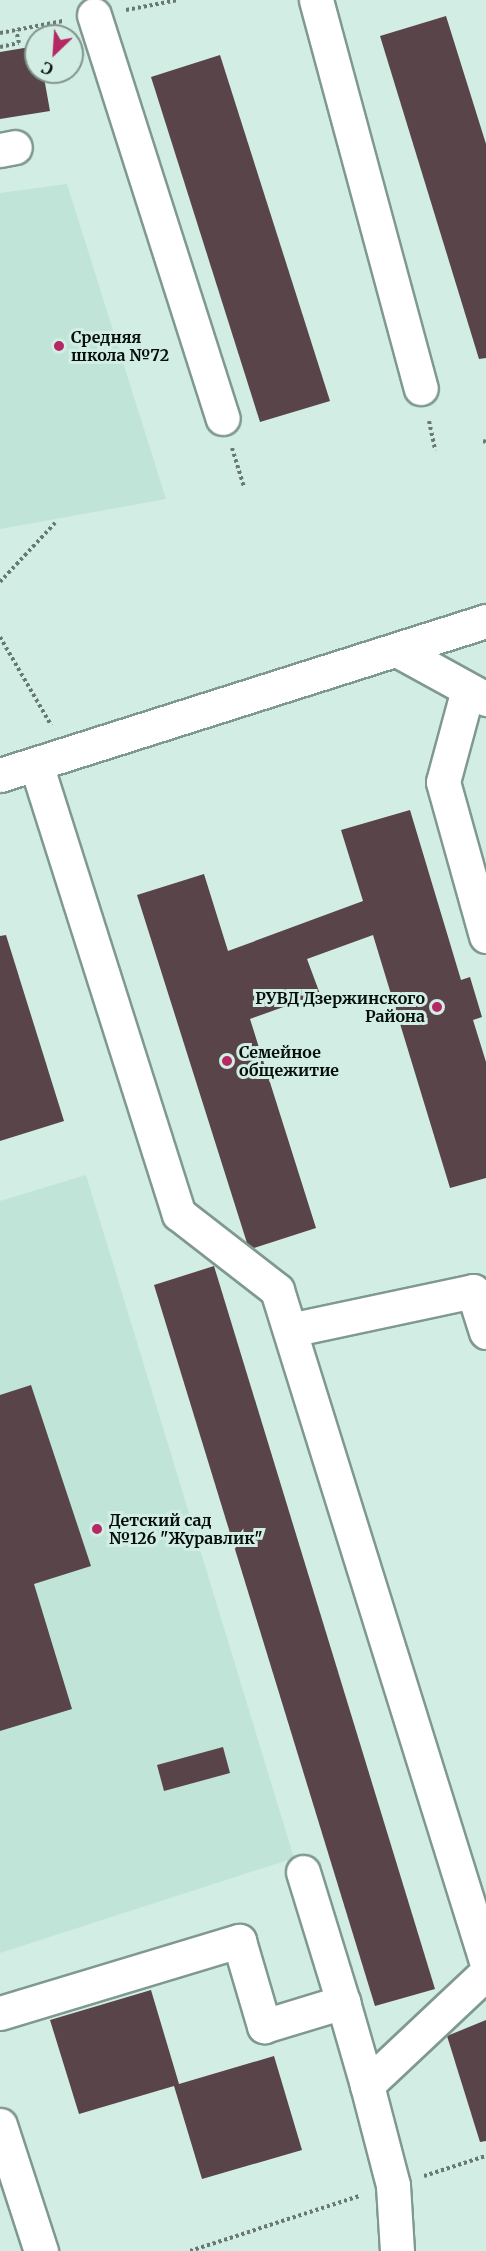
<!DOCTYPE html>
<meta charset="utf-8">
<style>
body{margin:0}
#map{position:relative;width:486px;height:2251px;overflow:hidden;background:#d2ede4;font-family:Merriweather,serif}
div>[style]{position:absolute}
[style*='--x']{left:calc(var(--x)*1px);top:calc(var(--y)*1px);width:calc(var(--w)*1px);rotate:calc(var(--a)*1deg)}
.built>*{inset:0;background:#c0e4d8}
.building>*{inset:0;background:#594449}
.path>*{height:4px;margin-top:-2px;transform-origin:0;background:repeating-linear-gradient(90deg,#687973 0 3px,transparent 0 6px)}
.roads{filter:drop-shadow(2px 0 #809990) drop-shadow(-2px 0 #809990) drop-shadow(0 2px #809990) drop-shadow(0 -2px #809990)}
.minor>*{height:33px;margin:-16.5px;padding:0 16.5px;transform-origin:16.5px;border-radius:16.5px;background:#fff}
.dots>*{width:16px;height:16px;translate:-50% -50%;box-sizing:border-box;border:3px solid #d2ede4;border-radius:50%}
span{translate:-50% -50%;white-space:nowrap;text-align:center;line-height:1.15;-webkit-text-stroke:6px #d2ede4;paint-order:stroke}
.poi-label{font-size:16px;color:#060f0c;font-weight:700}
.left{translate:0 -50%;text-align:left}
.right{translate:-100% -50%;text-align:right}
.north{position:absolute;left:24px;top:24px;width:60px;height:60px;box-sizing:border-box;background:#d2ede4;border:2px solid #80948e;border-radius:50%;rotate:205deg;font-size:16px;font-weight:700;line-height:24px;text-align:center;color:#060f0c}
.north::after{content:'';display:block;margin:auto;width:21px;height:27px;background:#b42963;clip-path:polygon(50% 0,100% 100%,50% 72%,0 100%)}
</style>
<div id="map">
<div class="built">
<div style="clip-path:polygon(67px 184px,166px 499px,0 529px,0 193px)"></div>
<div style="clip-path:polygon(86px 1175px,294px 1858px,0 1953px,0 1201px)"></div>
</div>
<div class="building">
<div style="clip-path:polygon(446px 16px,486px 144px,486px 358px,479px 359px,380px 36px)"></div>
<div style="clip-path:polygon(36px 46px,36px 72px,43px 72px,50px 111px,0 119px,0 52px)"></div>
<div style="clip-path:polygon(220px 55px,330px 401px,260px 422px,151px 77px)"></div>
<div style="clip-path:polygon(410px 810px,461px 980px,470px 977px,482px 1017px,473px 1020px,486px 1062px,486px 1178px,450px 1188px,373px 935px,307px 959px,320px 994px,250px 1019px,316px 1228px,254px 1248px,247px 1243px,137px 895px,204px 874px,228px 951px,363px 901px,341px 830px)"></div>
<div style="clip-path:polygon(6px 935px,64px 1121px,0 1141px,0 936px)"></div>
<div style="clip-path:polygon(214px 1266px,435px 1989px,375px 2006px,154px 1285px)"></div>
<div style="clip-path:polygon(31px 1385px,91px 1566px,34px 1584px,72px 1709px,0 1731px,0 1395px)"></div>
<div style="clip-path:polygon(223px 1747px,230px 1773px,164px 1791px,157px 1765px)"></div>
<div style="clip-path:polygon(151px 1990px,179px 2084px,274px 2056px,302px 2150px,202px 2179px,174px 2086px,79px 2114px,50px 2020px)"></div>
<div style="clip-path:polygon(486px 2020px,486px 2141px,480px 2142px,447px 2036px)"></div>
</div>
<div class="path">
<div style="--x:126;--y:10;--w:53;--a:-10.9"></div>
<div style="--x:0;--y:33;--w:64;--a:-10.8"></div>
<div style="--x:0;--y:47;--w:19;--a:-12"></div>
<div style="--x:19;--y:43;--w:13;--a:-103"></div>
<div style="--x:429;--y:421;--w:30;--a:78"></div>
<div style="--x:483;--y:441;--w:3;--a:18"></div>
<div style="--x:232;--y:448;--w:41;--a:72.9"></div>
<div style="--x:0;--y:582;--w:81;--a:-47"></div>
<div style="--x:0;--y:637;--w:102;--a:59.9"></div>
<div style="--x:424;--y:2176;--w:65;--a:-17.9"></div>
<div style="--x:190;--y:2251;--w:178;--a:-18"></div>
</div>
<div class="roads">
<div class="minor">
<div style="--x:316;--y:0;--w:402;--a:74.9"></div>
<div style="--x:94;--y:15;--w:423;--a:72.3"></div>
<div style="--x:0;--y:150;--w:15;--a:-11"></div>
<div style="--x:397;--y:650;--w:102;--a:28.8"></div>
<div style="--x:467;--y:693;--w:92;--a:105.1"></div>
<div style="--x:443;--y:782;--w:160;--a:74.4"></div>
<div style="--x:36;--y:764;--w:472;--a:72.4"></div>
<div style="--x:179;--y:1214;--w:124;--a:37.8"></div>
<div style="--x:277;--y:1290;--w:703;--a:72.7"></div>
<div style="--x:0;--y:775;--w:510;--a:-17.58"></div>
<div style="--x:290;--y:1330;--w:187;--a:-12"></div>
<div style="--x:473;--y:1291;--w:43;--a:72.4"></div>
<div style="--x:343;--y:2002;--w:86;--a:73.9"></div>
<div style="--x:0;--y:2013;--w:250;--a:-16.8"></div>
<div style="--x:239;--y:1941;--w:89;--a:73.6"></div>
<div style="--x:264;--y:2026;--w:83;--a:-16.9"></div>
<div style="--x:343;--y:2002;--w:136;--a:-107.1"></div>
<div style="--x:0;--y:2125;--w:133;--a:72"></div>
<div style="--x:397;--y:2251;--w:66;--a:-93.5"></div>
<div style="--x:393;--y:2185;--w:103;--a:-104.6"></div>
<div style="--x:367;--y:2085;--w:163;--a:-43.3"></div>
</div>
</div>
<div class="dots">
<div style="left:59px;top:346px;background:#b42963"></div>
<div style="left:437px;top:1007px;background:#b42963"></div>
<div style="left:227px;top:1061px;background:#b42963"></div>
<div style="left:97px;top:1529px;background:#b42963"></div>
</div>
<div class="poi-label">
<span class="left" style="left:71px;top:346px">Средняя<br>школа №72</span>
<span class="right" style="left:425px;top:1007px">РУВД Дзержинского<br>Района</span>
<span class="left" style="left:239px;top:1061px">Семейное<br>общежитие</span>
<span class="left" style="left:109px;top:1529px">Детский сад<br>№126 "Журавлик"</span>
</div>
<div class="north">С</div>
</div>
